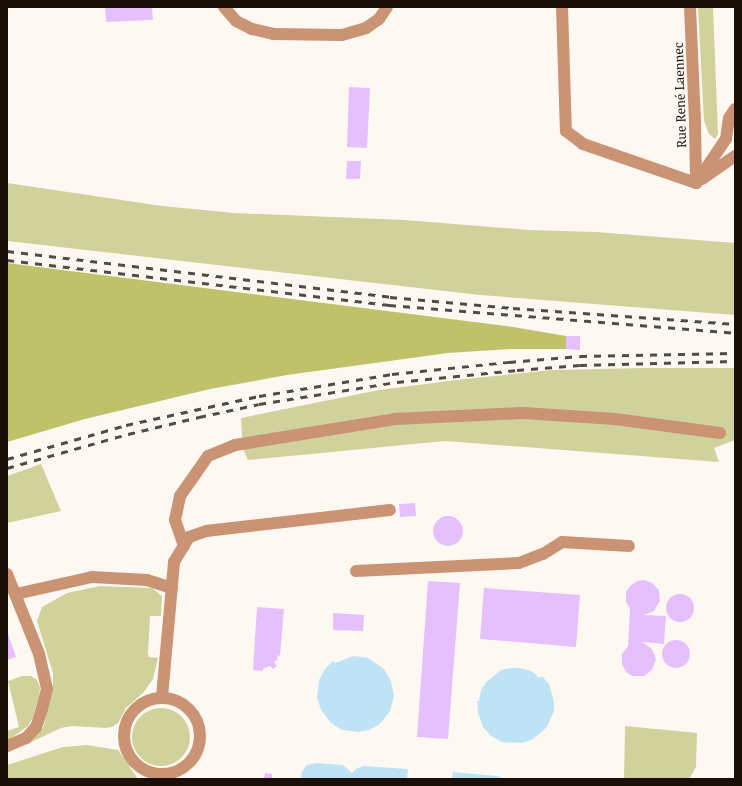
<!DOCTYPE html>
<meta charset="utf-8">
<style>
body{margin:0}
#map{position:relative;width:742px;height:786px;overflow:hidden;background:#fef8f3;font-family:"PT Serif",serif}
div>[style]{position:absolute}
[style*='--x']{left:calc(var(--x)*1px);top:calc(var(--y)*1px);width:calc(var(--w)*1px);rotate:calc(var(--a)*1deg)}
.green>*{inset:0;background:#cfd29b}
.round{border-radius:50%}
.forest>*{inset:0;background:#bfc268}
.water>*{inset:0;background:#bfe2f5}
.building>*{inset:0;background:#e5c0fc}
.minor>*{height:12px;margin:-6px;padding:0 6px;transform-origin:6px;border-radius:6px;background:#c99374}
.minor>.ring{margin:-6px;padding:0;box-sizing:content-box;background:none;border:12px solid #c99374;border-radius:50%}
.rail>*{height:3px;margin-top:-1.5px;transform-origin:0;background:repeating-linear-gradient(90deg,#534a44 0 7px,transparent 0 14px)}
span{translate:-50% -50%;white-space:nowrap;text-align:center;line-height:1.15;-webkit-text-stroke:3px #fef8f3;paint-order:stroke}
.street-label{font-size:13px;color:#1a1009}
.frame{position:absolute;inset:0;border:8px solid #1a1009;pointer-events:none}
</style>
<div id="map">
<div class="green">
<div style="clip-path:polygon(698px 7px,713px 7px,718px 134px,715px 139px,709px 134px,704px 121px)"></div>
<div style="clip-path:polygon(7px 183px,162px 206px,234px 213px,405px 220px,528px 230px,597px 232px,735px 243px,735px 315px,480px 295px,7px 241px)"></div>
<div style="clip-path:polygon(644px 368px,735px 368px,735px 440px,714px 448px,719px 462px,445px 441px,248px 460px,243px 449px,241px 418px,379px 390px,464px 379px,554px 370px)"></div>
<div style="clip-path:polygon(41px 464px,61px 511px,7px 523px,7px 476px)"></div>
<div style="clip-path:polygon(100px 586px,152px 588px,162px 596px,161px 616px,150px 616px,148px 653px,149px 657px,158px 658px,153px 679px,144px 692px,126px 708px,118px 723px,112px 727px,106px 728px,72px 726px,61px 728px,29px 743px,43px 728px,53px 690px,53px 673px,37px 621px,42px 607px,67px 593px)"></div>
<div style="clip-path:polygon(22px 676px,31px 676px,37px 680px,40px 687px,39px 698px,33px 717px,28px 726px,7px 741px,7px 731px,19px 727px,8px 681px)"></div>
<div class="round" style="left:132px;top:708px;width:58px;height:58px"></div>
<div style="clip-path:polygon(625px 726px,697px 733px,696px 767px,689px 779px,624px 779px)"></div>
<div style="clip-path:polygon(87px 745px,118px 750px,138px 779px,7px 779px,7px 765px,63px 747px)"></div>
</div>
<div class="forest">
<div style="clip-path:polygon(7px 263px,513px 327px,566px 336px,566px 349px,510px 349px,448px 353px,287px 375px,210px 389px,85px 419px,7px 442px)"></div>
</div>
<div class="water">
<div style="clip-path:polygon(354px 656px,368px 658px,384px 669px,391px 681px,394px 696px,390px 711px,380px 724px,369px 730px,358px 732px,342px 730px,331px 723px,321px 710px,317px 697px,319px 680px,325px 669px,333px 661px,335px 663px)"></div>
<div style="clip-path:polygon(510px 668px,520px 668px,531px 671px,540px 678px,542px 676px,549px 684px,554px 701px,554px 711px,547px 727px,533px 739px,522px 743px,502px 742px,491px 736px,483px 727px,478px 713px,477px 701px,479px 701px,481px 690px,486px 682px,501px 670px)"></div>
<div style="clip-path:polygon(316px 763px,343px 765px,352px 773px,356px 769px,363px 766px,408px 769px,407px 779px,301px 779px,302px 772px,307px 765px)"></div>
<div style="clip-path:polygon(453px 772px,497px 776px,504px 779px,452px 779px)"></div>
</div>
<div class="building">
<div style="clip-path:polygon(105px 7px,152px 7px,153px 20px,106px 22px)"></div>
<div style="clip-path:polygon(349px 87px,370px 88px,367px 148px,347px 147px)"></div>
<div style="clip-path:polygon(347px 161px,361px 161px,360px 179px,346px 179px)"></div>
<div style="clip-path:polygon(566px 336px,580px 336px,580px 350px,566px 349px)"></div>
<div style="clip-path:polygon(415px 503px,416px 516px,400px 517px,399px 504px)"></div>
<div class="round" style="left:433px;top:516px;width:30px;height:30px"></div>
<div style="clip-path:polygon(644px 580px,652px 583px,659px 590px,660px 601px,654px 611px,644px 615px,666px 616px,664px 644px,642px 642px,652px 649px,656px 659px,652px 670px,644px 676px,632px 676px,626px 672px,622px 664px,622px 654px,628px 646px,630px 609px,626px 602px,626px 592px,630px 586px,637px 581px)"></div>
<div style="clip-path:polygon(428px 581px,460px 583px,448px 739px,417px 737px)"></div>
<div style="clip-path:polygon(484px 588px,580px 595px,576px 647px,480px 639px)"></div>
<div class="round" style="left:666px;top:594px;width:28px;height:28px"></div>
<div style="clip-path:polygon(257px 607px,284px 609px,280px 656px,278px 655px,277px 660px,274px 662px,277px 666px,273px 669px,270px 666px,263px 669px,263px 671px,253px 670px)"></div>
<div style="clip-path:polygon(333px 613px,364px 615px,363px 631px,333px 630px)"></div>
<div style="clip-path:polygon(7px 631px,16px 657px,7px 660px)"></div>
<div class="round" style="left:662px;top:640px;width:28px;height:28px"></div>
<div style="clip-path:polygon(265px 773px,272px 774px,272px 779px,264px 779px)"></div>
</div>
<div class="minor">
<div style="--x:224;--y:7;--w:18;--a:49"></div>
<div style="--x:236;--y:21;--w:18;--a:27"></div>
<div style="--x:252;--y:29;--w:22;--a:13"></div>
<div style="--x:273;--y:34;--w:69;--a:0.8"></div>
<div style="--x:342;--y:35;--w:25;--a:-16"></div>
<div style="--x:366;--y:28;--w:16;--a:-35"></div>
<div style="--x:379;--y:19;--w:14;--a:-56"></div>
<div style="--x:562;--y:7;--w:124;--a:88.2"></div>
<div style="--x:566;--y:131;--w:21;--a:37"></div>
<div style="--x:583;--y:144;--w:120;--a:19"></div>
<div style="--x:690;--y:7;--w:116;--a:87.5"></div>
<div style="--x:695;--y:123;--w:60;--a:89"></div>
<div style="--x:702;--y:179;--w:40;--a:-34.9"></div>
<div style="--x:696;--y:183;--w:53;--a:-55.7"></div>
<div style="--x:726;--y:139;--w:21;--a:-82"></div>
<div style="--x:729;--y:118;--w:11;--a:-56"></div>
<div style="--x:184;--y:546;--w:28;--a:-109"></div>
<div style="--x:175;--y:520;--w:25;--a:-78"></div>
<div style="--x:180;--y:496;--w:49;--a:-55"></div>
<div style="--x:208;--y:456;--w:29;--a:-22"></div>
<div style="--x:235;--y:445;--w:162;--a:-9.2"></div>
<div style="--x:395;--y:419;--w:128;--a:-2.7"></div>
<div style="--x:523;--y:413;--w:92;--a:3.7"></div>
<div style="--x:615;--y:419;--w:106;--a:7.6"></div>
<div style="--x:356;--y:571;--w:163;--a:-2.8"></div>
<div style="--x:519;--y:563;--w:26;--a:-21"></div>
<div style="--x:543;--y:554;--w:22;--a:-32"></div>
<div style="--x:562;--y:542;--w:67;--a:3.4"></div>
<div style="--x:7;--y:574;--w:86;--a:68.2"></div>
<div style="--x:39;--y:654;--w:36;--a:77"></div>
<div style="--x:47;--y:689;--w:21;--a:104"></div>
<div style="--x:42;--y:709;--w:19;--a:108"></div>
<div style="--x:36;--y:727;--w:15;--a:132"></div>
<div style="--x:26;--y:738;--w:21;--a:157"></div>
<div style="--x:16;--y:594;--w:78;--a:-12.6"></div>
<div style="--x:92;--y:577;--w:55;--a:3.1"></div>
<div style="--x:147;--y:580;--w:26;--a:18"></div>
<div style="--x:162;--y:697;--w:136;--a:-84.9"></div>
<div style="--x:174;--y:562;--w:29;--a:-59"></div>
<div style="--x:189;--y:537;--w:18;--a:-19"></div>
<div style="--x:206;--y:531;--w:185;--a:-6.5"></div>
<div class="ring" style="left:124px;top:698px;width:64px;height:64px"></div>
</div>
<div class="rail">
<div style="--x:7;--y:251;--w:386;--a:6.8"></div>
<div style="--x:390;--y:297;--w:123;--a:5.1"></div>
<div style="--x:513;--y:308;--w:223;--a:4.1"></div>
<div style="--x:7;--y:260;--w:385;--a:6.7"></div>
<div style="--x:389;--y:305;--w:347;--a:4.6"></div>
<div style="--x:7;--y:459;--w:124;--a:-15.9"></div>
<div style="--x:126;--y:425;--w:136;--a:-12.3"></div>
<div style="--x:259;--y:396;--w:135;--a:-9.4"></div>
<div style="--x:392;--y:374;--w:118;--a:-5.9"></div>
<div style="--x:509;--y:362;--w:71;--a:-4.8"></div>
<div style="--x:580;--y:356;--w:155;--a:-1.1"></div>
<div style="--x:7;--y:468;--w:126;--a:-15.7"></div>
<div style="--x:128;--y:434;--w:73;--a:-13.5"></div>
<div style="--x:199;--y:417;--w:61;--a:-12.2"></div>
<div style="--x:259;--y:404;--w:140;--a:-9.1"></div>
<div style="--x:397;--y:382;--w:121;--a:-5.7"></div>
<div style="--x:517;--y:370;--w:63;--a:-4.5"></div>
<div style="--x:580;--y:365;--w:155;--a:-1.5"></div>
</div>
<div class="street-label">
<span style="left:680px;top:95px;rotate:-92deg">Rue René Laennec</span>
</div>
<div class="frame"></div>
</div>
